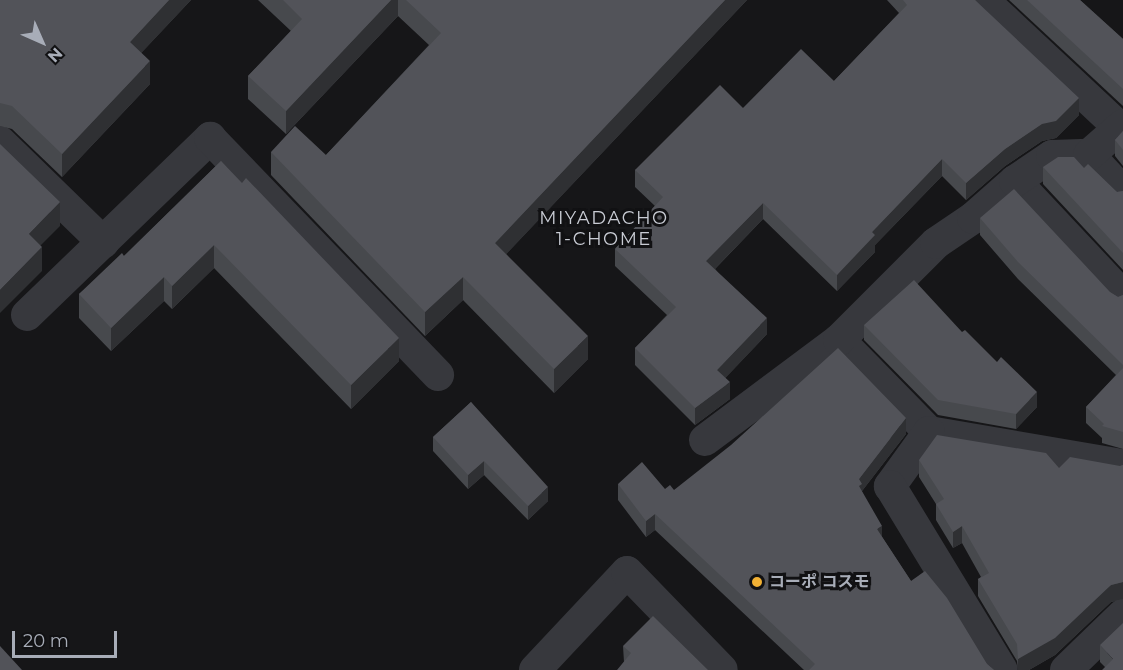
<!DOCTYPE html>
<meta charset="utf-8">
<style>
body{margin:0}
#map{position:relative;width:1123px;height:670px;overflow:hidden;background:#161618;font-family:Montserrat,"Noto Sans JP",sans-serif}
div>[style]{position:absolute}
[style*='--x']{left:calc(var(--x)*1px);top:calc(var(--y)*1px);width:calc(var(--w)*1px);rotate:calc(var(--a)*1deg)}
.minor>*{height:32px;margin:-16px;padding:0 16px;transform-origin:16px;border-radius:16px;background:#37383d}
.wall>*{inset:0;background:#47494d}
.shaded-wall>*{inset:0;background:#2f3033}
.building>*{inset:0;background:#525359}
.dots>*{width:16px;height:16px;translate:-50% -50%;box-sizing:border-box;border:3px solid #111113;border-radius:50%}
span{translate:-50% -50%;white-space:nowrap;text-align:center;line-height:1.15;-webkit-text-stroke:6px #111113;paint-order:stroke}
.poi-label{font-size:16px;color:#a8adb8;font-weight:700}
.left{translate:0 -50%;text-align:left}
.neighbourhood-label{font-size:18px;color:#c9ccd4;letter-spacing:1.5px}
.north{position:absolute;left:12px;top:12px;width:60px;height:60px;-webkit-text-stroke:4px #111113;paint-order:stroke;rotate:135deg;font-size:16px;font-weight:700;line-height:24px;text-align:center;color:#a8adb8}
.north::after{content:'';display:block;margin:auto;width:21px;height:27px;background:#a8adb8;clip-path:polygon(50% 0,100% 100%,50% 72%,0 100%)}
.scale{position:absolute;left:12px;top:631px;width:105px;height:27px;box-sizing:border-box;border:3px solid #a8adb8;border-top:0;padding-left:8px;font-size:18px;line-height:21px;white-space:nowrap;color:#a8adb8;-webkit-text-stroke:4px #111113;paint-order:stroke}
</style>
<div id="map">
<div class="minor">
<div style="--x:983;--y:0;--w:187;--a:43.1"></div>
<div style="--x:0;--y:142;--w:144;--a:44.2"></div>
<div style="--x:1089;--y:155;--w:50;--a:47.4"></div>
<div style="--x:1015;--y:181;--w:158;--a:46.8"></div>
<div style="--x:27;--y:315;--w:255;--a:-44"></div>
<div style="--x:210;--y:138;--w:329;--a:46.1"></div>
<div style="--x:839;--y:340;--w:129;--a:45.6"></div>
<div style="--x:929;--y:432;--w:197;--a:9.7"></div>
<div style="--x:929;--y:432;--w:67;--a:125.8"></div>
<div style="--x:890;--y:486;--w:215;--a:58.7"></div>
<div style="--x:705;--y:440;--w:167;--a:-36.7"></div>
<div style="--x:839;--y:340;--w:137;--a:-45"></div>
<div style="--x:936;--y:243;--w:45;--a:-34"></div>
<div style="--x:973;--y:218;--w:56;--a:-41.4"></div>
<div style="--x:1015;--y:181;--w:45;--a:-34"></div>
<div style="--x:1052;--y:156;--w:37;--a:-2"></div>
<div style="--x:1089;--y:155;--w:45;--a:-41.4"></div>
<div style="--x:535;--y:670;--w:134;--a:-46.8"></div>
<div style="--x:627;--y:572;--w:136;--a:45.9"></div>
<div style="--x:1066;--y:670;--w:79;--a:-44"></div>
</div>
<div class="wall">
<div style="clip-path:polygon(0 0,191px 0,141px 53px,150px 84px,62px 177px,12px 129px,0 126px)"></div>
<div style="clip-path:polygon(258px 0,747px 0,506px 254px,588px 359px,554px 393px,463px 300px,425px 336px,271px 175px,271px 152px,326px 155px,429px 45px,398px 16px,286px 134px,248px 99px,248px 76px,291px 31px)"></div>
<div style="clip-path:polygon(887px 0,975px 0,1079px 115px,1056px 138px,1042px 141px,1005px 166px,966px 200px,942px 176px,875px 245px,875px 252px,837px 291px,763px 219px,715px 269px,767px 334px,725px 378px,730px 399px,695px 425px,635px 365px,635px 348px,667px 315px,615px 266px,615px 249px,655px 206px,635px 187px,635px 170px,743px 108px,834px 81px,899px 13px)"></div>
<div style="clip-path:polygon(1009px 0,1080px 0,1123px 39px,1123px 106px)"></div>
<div style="clip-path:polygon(1123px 131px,1123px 166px,1115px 156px,1115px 140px)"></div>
<div style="clip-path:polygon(221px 161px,399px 361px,351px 409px,214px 268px,172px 309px,164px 301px,111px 351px,79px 318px,79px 294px,124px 256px)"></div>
<div style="clip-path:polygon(1043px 167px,1084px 168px,1117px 192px,1123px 191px,1123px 270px,1043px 184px)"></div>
<div style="clip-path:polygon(980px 218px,1118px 297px,1123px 295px,1123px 449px,1102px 443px,1102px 438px,1086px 423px,1086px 407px,1116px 375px,1018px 279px,980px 235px)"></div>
<div style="clip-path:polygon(864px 325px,962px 332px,1037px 407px,1016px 429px,938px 415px,864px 340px)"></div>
<div style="clip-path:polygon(471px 402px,548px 501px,528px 520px,484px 475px,468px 489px,433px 451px,433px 437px)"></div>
<div style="clip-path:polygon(906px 434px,862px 491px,862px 492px,882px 537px,911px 581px,987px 664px,994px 670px,804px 670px,655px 530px,646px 537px,618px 500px,618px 484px,674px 490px)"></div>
<div style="clip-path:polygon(919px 460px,1059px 468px,1120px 466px,1123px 465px,1123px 599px,1111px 602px,1055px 655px,1029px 670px,1018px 670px,1017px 661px,978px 596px,978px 579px,981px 577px,962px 543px,953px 548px,936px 520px,936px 504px,919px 477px)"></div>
<div style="clip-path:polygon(1100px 645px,1123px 670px,1105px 667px,1100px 662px)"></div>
<div style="clip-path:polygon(623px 646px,708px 670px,624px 662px)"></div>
</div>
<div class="shaded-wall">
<div style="clip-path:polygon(169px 0,191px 0,130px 65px,130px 42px)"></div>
<div style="clip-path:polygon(391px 0,398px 0,398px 16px,286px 134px,286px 111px)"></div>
<div style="clip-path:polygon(725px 0,747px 0,495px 266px,495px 243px)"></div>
<div style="clip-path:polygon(150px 61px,150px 84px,62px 177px,62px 154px)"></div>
<div style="clip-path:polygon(1079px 98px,1079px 115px,1056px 138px,1042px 141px,1005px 166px,966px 200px,966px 183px,1005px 149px)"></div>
<div style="clip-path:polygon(942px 159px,942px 176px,875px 245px,875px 252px,837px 291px,837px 275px,872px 232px)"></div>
<div style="clip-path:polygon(60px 202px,60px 226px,29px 257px,29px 234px)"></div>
<div style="clip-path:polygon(763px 203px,763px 219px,706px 278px,706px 261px)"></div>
<div style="clip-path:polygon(214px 245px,214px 268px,172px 309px,172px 286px)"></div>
<div style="clip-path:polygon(42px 247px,42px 271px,0 313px,0 290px)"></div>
<div style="clip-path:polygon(164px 277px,164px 301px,111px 351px,111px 328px)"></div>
<div style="clip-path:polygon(463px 277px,463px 300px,425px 336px,425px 312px)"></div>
<div style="clip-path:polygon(767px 318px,767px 334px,717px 387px,717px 370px)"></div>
<div style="clip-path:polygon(588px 336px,588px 359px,554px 393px,554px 369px)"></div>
<div style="clip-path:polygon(399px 338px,399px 361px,351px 409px,351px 385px)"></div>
<div style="clip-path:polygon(730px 382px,730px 399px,695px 425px,695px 408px)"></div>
<div style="clip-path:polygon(1037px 392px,1037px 407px,1016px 429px,1016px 414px)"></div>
<div style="clip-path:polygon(906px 418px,906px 434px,862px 491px,862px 500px,859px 502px,859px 479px)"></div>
<div style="clip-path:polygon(484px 461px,484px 475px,468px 489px,468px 475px)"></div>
<div style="clip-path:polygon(548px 487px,548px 501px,528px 520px,528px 506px)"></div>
<div style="clip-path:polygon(655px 514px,655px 530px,646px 537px,646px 521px)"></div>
<div style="clip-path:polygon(882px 526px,882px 542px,877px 529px)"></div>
<div style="clip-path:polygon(962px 526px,962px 543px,953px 548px,953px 532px)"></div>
<div style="clip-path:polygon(1123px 582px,1123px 599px,1111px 602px,1055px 655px,1029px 670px,1018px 670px,1018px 659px,1111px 585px)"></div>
</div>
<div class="building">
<div style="clip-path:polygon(0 0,169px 0,130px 42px,150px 61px,62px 154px,12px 106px,0 103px)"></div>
<div style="clip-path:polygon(283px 0,391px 0,286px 111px,248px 76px,302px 19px)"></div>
<div style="clip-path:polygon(406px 0,725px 0,495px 243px,588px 336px,554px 369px,463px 277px,425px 312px,271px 152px,295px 126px,326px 155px,441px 33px)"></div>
<div style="clip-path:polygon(903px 0,975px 0,1079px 98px,1056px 121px,1042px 124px,1005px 149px,966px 183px,942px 159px,872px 232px,875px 235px,837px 275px,763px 203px,706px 261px,767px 318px,717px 370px,730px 382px,695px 408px,635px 348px,676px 307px,615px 249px,663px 197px,635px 170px,720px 85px,743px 108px,801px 49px,834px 81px,907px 5px)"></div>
<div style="clip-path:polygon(1027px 0,1080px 0,1123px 39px,1123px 89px)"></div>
<div style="clip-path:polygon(1123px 131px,1123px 150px,1115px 140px)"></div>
<div style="clip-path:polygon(0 144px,60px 202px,29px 234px,42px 247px,0 290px)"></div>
<div style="clip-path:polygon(1058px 157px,1074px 157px,1084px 168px,1088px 164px,1117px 192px,1123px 191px,1123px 253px,1043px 167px)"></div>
<div style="clip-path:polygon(221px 161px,242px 183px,246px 178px,399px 338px,351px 385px,214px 245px,172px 286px,164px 277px,111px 328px,79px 294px,122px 253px,124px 256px)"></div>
<div style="clip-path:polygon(1014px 189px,1110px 292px,1118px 297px,1123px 295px,1123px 365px,1018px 262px,980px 218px)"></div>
<div style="clip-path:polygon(914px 280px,962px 332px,965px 330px,997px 362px,1001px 357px,1037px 392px,1016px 414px,938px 400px,864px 325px)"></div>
<div style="clip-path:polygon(838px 348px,906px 418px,859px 479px,862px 484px,859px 486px,882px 526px,877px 529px,911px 581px,925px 571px,947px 598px,987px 664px,994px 670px,809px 670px,815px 664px,655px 514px,646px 521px,618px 484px,642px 462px,665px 489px,670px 485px,674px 490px,731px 445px)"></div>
<div style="clip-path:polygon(1123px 368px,1123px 432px,1102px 426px,1104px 424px,1086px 407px)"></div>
<div style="clip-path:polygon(471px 402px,548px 487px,528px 506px,484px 461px,468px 475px,433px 437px)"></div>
<div style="clip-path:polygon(937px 435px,1046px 453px,1059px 468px,1070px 457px,1120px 466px,1123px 465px,1123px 582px,1111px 585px,1055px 638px,1018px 659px,1017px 644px,978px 579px,989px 573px,962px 526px,953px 532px,936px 504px,944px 499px,919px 460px)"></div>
<div style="clip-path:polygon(653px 616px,708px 670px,617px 670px,631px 653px,623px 646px)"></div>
<div style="clip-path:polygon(1123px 623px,1123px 670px,1102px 670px,1113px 659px,1100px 645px)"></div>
<div style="clip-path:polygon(0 646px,22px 670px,0 670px)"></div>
</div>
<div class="dots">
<div style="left:757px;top:582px;background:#f2b134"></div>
</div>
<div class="poi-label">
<span class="left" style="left:769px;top:582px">コーポ コスモ</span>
</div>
<div class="neighbourhood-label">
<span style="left:604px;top:229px">MIYADACHO<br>1-CHOME</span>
</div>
<div class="north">N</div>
<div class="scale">20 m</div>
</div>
